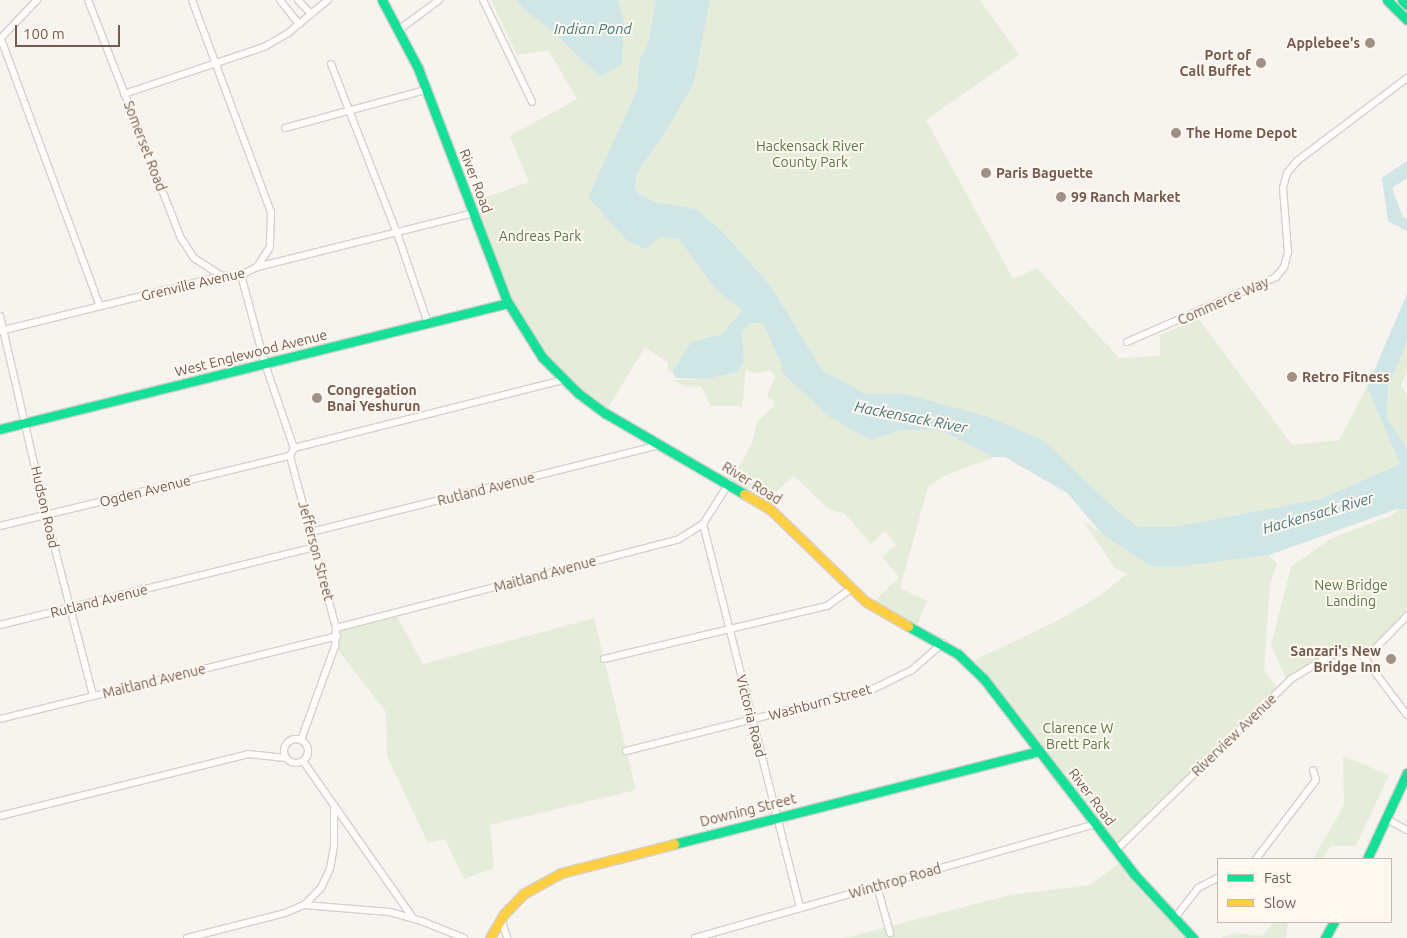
<!DOCTYPE html>
<style>
body{margin:0}
#map{position:relative;width:1407px;height:938px;overflow:hidden;background:#f7f3ee;font-family:Ubuntu,sans-serif}
div>[style]{position:absolute}
[style*='--x']{left:calc(var(--x)*1px);top:calc(var(--y)*1px);width:calc(var(--w)*1px);rotate:calc(var(--a)*1deg)}
.green>*{inset:0;background:#e5edda}
.water>*{inset:0;background:#d0e6e6}
.roads{filter:drop-shadow(1px 0 #d7d0cc) drop-shadow(-1px 0 #d7d0cc) drop-shadow(0 1px #d7d0cc) drop-shadow(0 -1px #d7d0cc)}
.street>*{height:6px;margin:-3px;padding:0 3px;transform-origin:3px;border-radius:3px;background:#fefdfc}
.street>.ring{margin:-3px;padding:0;box-sizing:content-box;background:none;border:6px solid #fefdfc;border-radius:50%}
.fast>*{height:9px;margin:-4.5px;padding:0 4.5px;transform-origin:4.5px;border-radius:4.5px;background:#16e098}
.slow>*{height:9px;margin:-4.5px;padding:0 4.5px;transform-origin:4.5px;border-radius:4.5px;background:#ffcf43}
.dots>*{width:14px;height:14px;translate:-50% -50%;box-sizing:border-box;border:2px solid #fef8f0;border-radius:50%}
span{translate:-50% -50%;white-space:nowrap;text-align:center;line-height:1.15;-webkit-text-stroke:4px #fef8f0;paint-order:stroke}
.poi-label{font-size:14px;color:#745a4f;font-weight:700}
.right{translate:-100% -50%;text-align:right}
.left{translate:0 -50%;text-align:left}
.street-label{font-size:14px;color:#745a4f}
.park-label{font-size:14px;color:#597848}
.water-label{font-size:15px;color:#47787f;font-style:italic}
.legend{position:absolute;left:1217px;top:858px;width:175px;height:65px;box-sizing:border-box;background:#fef8f0;border:1px solid #c7b9b0;margin:0;padding:6px 9px;list-style:none;font-size:15px;color:#745a4f}
.legend li{display:flex;align-items:center;gap:10px;height:25px}
.legend b{width:25px;border:1px solid #c7b9b0}
.scale{position:absolute;left:15px;top:25px;width:105px;height:22px;box-sizing:border-box;border:2px solid #745a4f;border-top:0;padding-left:6px;font-size:15px;line-height:18px;white-space:nowrap;color:#745a4f;-webkit-text-stroke:4px #fef8f0;paint-order:stroke}
</style>
<div id="map">
<div class="green">
<div style="clip-path:polygon(491px 0,517px 0,523px 9px,550px 29px,600px 77px,624px 19px,618px 0,656px 0,648px 44px,640px 58px,637px 90px,588px 197px,627px 241px,660px 237px,679px 239px,716px 290px,742px 310px,722px 334px,691px 342px,672px 372px,668px 371px,668px 363px,645px 347px,605px 413px,578px 394px,519px 323px,469px 203px,529px 182px,510px 136px,577px 99px,548px 50px,517px 55px)"></div>
<div style="clip-path:polygon(710px 0,980px 0,1019px 55px,926px 120px,1013px 279px,1037px 268px,1119px 358px,1160px 356px,1160px 335px,1199px 319px,1292px 445px,1339px 440px,1367px 387px,1400px 464px,1320px 499px,1175px 527px,1138px 527px,986px 416px,906px 394px,866px 394px,822px 370px,771px 286px,722px 231px,696px 209px,655px 202px,639px 194px,635px 188px,637px 173px,670px 125px,694px 83px)"></div>
<div style="clip-path:polygon(750px 323px,763px 323px,782px 366px,782px 373px,869px 440px,901px 430px,940px 430px,994px 457px,944px 476px,928px 487px,900px 588px,927px 601px,916px 628px,871px 605px,899px 577px,882px 557px,896px 545px,885px 531px,871px 544px,845px 514px,829px 509px,794px 476px,763px 503px,729px 483px,752px 444px,757px 422px,774px 406px,774px 400px,767px 397px,775px 376px,770px 370px,756px 373px,746px 370px,742px 406px,711px 406px,701px 386px,686px 387px,673px 380px,706px 379px,737px 372px,743px 344px,741px 331px)"></div>
<div style="clip-path:polygon(1407px 341px,1407px 371px,1401px 385px,1407px 396px,1407px 448px,1387px 418px,1388px 389px)"></div>
<div style="clip-path:polygon(1407px 479px,1407px 616px,1366px 658px,1344px 650px,1288px 683px,1271px 645px,1291px 567px,1330px 539px,1395px 514px)"></div>
<div style="clip-path:polygon(1083px 521px,1150px 566px,1177px 567px,1254px 555px,1269px 555px,1277px 564px,1270px 584px,1264px 670px,1279px 691px,1115px 851px,984px 679px,987px 675px,975px 660px,1055px 622px,1098px 597px,1127px 574px,1115px 568px)"></div>
<div style="clip-path:polygon(395px 613px,423px 664px,594px 618px,636px 790px,490px 825px,494px 868px,464px 879px,445px 839px,428px 843px,387px 756px,386px 712px,335px 646px,336px 628px)"></div>
<div style="clip-path:polygon(1343px 756px,1389px 775px,1356px 846px,1331px 846px,1322px 859px,1313px 859px,1344px 805px)"></div>
<div style="clip-path:polygon(1123px 860px,1193px 938px,845px 938px,1010px 895px,1090px 885px)"></div>
<div style="clip-path:polygon(1274px 922px,1288px 922px,1286px 938px,1221px 938px,1233px 933px,1262px 936px)"></div>
</div>
<div class="water">
<div style="clip-path:polygon(517px 0,618px 0,624px 19px,622px 64px,600px 77px,550px 29px,523px 9px)"></div>
<div style="clip-path:polygon(656px 0,710px 0,694px 83px,670px 125px,637px 173px,635px 188px,639px 194px,655px 202px,696px 209px,722px 231px,771px 286px,822px 370px,866px 394px,906px 394px,986px 416px,1043px 440px,1117px 511px,1138px 527px,1174px 527px,1320px 499px,1400px 464px,1367px 387px,1407px 294px,1407px 341px,1388px 389px,1387px 418px,1407px 448px,1407px 509px,1397px 509px,1269px 555px,1177px 567px,1150px 566px,1103px 535px,1067px 493px,1005px 457px,994px 457px,940px 430px,901px 430px,870px 440px,830px 417px,782px 373px,782px 366px,763px 323px,750px 323px,742px 331px,744px 362px,737px 372px,706px 379px,676px 378px,672px 372px,691px 342px,722px 334px,742px 310px,716px 290px,679px 239px,660px 237px,646px 249px,627px 241px,588px 197px,637px 90px,640px 58px,648px 44px)"></div>
<div style="clip-path:polygon(1407px 161px,1407px 178px,1392px 188px,1403px 217px,1407px 219px,1407px 231px,1388px 221px,1382px 178px)"></div>
</div>
<div class="roads">
<div class="street">
<div style="--x:88;--y:0;--w:256;--a:68.7"></div>
<div style="--x:181;--y:238;--w:24;--a:57"></div>
<div style="--x:194;--y:258;--w:31;--a:33"></div>
<div style="--x:192;--y:0;--w:226;--a:69.6"></div>
<div style="--x:271;--y:212;--w:35;--a:92"></div>
<div style="--x:270;--y:247;--w:24;--a:123"></div>
<div style="--x:280;--y:0;--w:31;--a:52"></div>
<div style="--x:298;--y:0;--w:19;--a:47"></div>
<div style="--x:483;--y:0;--w:113;--a:64.3"></div>
<div style="--x:400;--y:29;--w:49;--a:-36.6"></div>
<div style="--x:0;--y:39;--w:54;--a:-46.5"></div>
<div style="--x:1;--y:39;--w:285;--a:69.7"></div>
<div style="--x:331;--y:64;--w:181;--a:68.7"></div>
<div style="--x:397;--y:233;--w:95;--a:71"></div>
<div style="--x:124;--y:94;--w:148;--a:-18.6"></div>
<div style="--x:264;--y:47;--w:28;--a:-30"></div>
<div style="--x:288;--y:33;--w:52;--a:-39.5"></div>
<div style="--x:285;--y:128;--w:146;--a:-15.1"></div>
<div style="--x:241;--y:275;--w:92;--a:74.9"></div>
<div style="--x:265;--y:364;--w:89;--a:71"></div>
<div style="--x:294;--y:448;--w:9;--a:117"></div>
<div style="--x:290;--y:456;--w:178;--a:75"></div>
<div style="--x:336;--y:628;--w:18;--a:93"></div>
<div style="--x:335;--y:646;--w:100;--a:109.9"></div>
<div style="--x:0;--y:316;--w:204;--a:77"></div>
<div style="--x:46;--y:515;--w:187;--a:75.4"></div>
<div style="--x:0;--y:331;--w:229;--a:-13.9"></div>
<div style="--x:222;--y:276;--w:19;--a:-3"></div>
<div style="--x:241;--y:275;--w:18;--a:-27"></div>
<div style="--x:257;--y:267;--w:223;--a:-14"></div>
<div style="--x:1127;--y:342;--w:163;--a:-23.6"></div>
<div style="--x:1276;--y:277;--w:13;--a:-51"></div>
<div style="--x:1284;--y:267;--w:16;--a:-75"></div>
<div style="--x:1288;--y:252;--w:64;--a:-94.5"></div>
<div style="--x:1283;--y:188;--w:16;--a:-75"></div>
<div style="--x:1287;--y:173;--w:16;--a:-50"></div>
<div style="--x:1297;--y:161;--w:138;--a:-37"></div>
<div style="--x:294;--y:448;--w:277;--a:-14.2"></div>
<div style="--x:703;--y:524;--w:396;--a:75.8"></div>
<div style="--x:0;--y:526;--w:298;--a:-13.6"></div>
<div style="--x:311;--y:532;--w:361;--a:-14"></div>
<div style="--x:0;--y:625;--w:325;--a:-13.9"></div>
<div style="--x:336;--y:628;--w:354;--a:-14.5"></div>
<div style="--x:679;--y:539;--w:28;--a:-32"></div>
<div style="--x:703;--y:524;--w:49;--a:-57.6"></div>
<div style="--x:1366;--y:658;--w:59;--a:-45.7"></div>
<div style="--x:604;--y:659;--w:229;--a:-13.4"></div>
<div style="--x:827;--y:606;--w:29;--a:-36"></div>
<div style="--x:0;--y:719;--w:347;--a:-13.8"></div>
<div class="ring" style="left:284px;top:739px;width:18px;height:18px"></div>
<div style="--x:626;--y:751;--w:255;--a:-14.1"></div>
<div style="--x:873;--y:689;--w:43;--a:-26"></div>
<div style="--x:912;--y:670;--w:41;--a:-41.1"></div>
<div style="--x:303;--y:761;--w:192;--a:55"></div>
<div style="--x:0;--y:816;--w:256;--a:-14"></div>
<div style="--x:248;--y:754;--w:38;--a:6"></div>
<div style="--x:1385;--y:818;--w:25;--a:29"></div>
<div style="--x:1115;--y:851;--w:246;--a:-44.3"></div>
<div style="--x:1291;--y:679;--w:39;--a:-31"></div>
<div style="--x:1324;--y:659;--w:22;--a:-24"></div>
<div style="--x:1344;--y:650;--w:15;--a:4"></div>
<div style="--x:1359;--y:651;--w:80;--a:53.1"></div>
<div style="--x:1256;--y:859;--w:99;--a:-52.8"></div>
<div style="--x:1316;--y:780;--w:10;--a:-107"></div>
<div style="--x:877;--y:886;--w:49;--a:74.5"></div>
<div style="--x:304;--y:905;--w:24;--a:-45"></div>
<div style="--x:321;--y:888;--w:21;--a:-65"></div>
<div style="--x:330;--y:869;--w:23;--a:-80"></div>
<div style="--x:334;--y:846;--w:37;--a:-90"></div>
<div style="--x:501;--y:919;--w:20;--a:72"></div>
<div style="--x:1174;--y:919;--w:39;--a:-52"></div>
<div style="--x:1198;--y:888;--w:22;--a:-27"></div>
<div style="--x:187;--y:938;--w:101;--a:-14.3"></div>
<div style="--x:285;--y:913;--w:21;--a:-23"></div>
<div style="--x:304;--y:905;--w:86;--a:4.7"></div>
<div style="--x:390;--y:912;--w:35;--a:16"></div>
<div style="--x:424;--y:922;--w:43;--a:21.8"></div>
<div style="--x:695;--y:938;--w:416;--a:-15.9"></div>
</div>
<div class="fast">
<div style="--x:382;--y:0;--w:77;--a:62.1"></div>
<div style="--x:418;--y:68;--w:249;--a:69.1"></div>
<div style="--x:507;--y:301;--w:66;--a:58"></div>
<div style="--x:542;--y:357;--w:51;--a:45"></div>
<div style="--x:578;--y:393;--w:34;--a:37"></div>
<div style="--x:605;--y:413;--w:161;--a:30.2"></div>
<div style="--x:1387;--y:0;--w:28;--a:45"></div>
<div style="--x:1402;--y:0;--w:7;--a:45"></div>
<div style="--x:0;--y:429;--w:523;--a:-13.93"></div>
<div style="--x:908;--y:626;--w:57;--a:29.2"></div>
<div style="--x:958;--y:654;--w:36;--a:44"></div>
<div style="--x:984;--y:679;--w:246;--a:52.4"></div>
<div style="--x:1134;--y:874;--w:87;--a:47.3"></div>
<div style="--x:674;--y:844;--w:377;--a:-14.3"></div>
<div style="--x:1367;--y:859;--w:95;--a:-65.1"></div>
<div style="--x:1325;--y:938;--w:18;--a:-61"></div>
</div>
<div class="slow">
<div style="--x:744;--y:494;--w:30;--a:30"></div>
<div style="--x:770;--y:509;--w:132;--a:44.1"></div>
<div style="--x:865;--y:601;--w:50;--a:30.2"></div>
<div style="--x:490;--y:938;--w:28;--a:-60"></div>
<div style="--x:504;--y:914;--w:28;--a:-46"></div>
<div style="--x:523;--y:894;--w:43;--a:-28.9"></div>
<div style="--x:561;--y:873;--w:117;--a:-14.4"></div>
</div>
</div>
<div class="dots">
<div style="left:1370px;top:43px;background:#a29087"></div>
<div style="left:1261px;top:63px;background:#a29087"></div>
<div style="left:1176px;top:133px;background:#a29087"></div>
<div style="left:986px;top:173px;background:#a29087"></div>
<div style="left:1061px;top:197px;background:#a29087"></div>
<div style="left:1292px;top:377px;background:#a29087"></div>
<div style="left:317px;top:398px;background:#a29087"></div>
<div style="left:1391px;top:659px;background:#a29087"></div>
</div>
<div class="poi-label">
<span class="right" style="left:1360px;top:43px">Applebee's</span>
<span class="right" style="left:1251px;top:63px">Port of<br>Call Buffet</span>
<span class="left" style="left:1186px;top:133px">The Home Depot</span>
<span class="left" style="left:996px;top:173px">Paris Baguette</span>
<span class="left" style="left:1071px;top:197px">99 Ranch Market</span>
<span class="left" style="left:1302px;top:377px">Retro Fitness</span>
<span class="left" style="left:327px;top:398px">Congregation<br>Bnai Yeshurun</span>
<span class="right" style="left:1381px;top:659px">Sanzari's New<br>Bridge Inn</span>
</div>
<div class="street-label">
<span style="left:145px;top:146px;rotate:69deg">Somerset Road</span>
<span style="left:476px;top:181px;rotate:69deg">River Road</span>
<span style="left:193px;top:284px;rotate:-13deg">Grenville Avenue</span>
<span style="left:1223px;top:301px;rotate:-24deg">Commerce Way</span>
<span style="left:251px;top:353px;rotate:-14deg">West Englewood Avenue</span>
<span style="left:752px;top:483px;rotate:32deg">River Road</span>
<span style="left:486px;top:489px;rotate:-14deg">Rutland Avenue</span>
<span style="left:145px;top:491px;rotate:-14deg">Ogden Avenue</span>
<span style="left:45px;top:507px;rotate:77deg">Hudson Road</span>
<span style="left:316px;top:551px;rotate:75deg">Jefferson Street</span>
<span style="left:545px;top:574px;rotate:-15deg">Maitland Avenue</span>
<span style="left:99px;top:601px;rotate:-14deg">Rutland Avenue</span>
<span style="left:154px;top:681px;rotate:-14deg">Maitland Avenue</span>
<span style="left:820px;top:702px;rotate:-15deg">Washburn Street</span>
<span style="left:751px;top:716px;rotate:76deg">Victoria Road</span>
<span style="left:1234px;top:735px;rotate:-44deg">Riverview Avenue</span>
<span style="left:1092px;top:797px;rotate:53deg">River Road</span>
<span style="left:748px;top:810px;rotate:-14deg">Downing Street</span>
<span style="left:895px;top:881px;rotate:-16deg">Winthrop Road</span>
</div>
<div class="park-label">
<span style="left:810px;top:154px">Hackensack River<br>County Park</span>
<span style="left:540px;top:236px">Andreas Park</span>
<span style="left:1351px;top:593px">New Bridge<br>Landing</span>
<span style="left:1078px;top:736px">Clarence W<br>Brett Park</span>
</div>
<div class="water-label">
<span style="left:593px;top:29px">Indian Pond</span>
<span style="left:911px;top:417px;rotate:11deg">Hackensack River</span>
<span style="left:1318px;top:513px;rotate:-16deg">Hackensack River</span>
</div>
<ul class="legend">
<li><b style="height:6px;background:#16e098"></b>Fast</li>
<li><b style="height:6px;background:#ffcf43"></b>Slow</li>
</ul>
<div class="scale">100 m</div>
</div>
